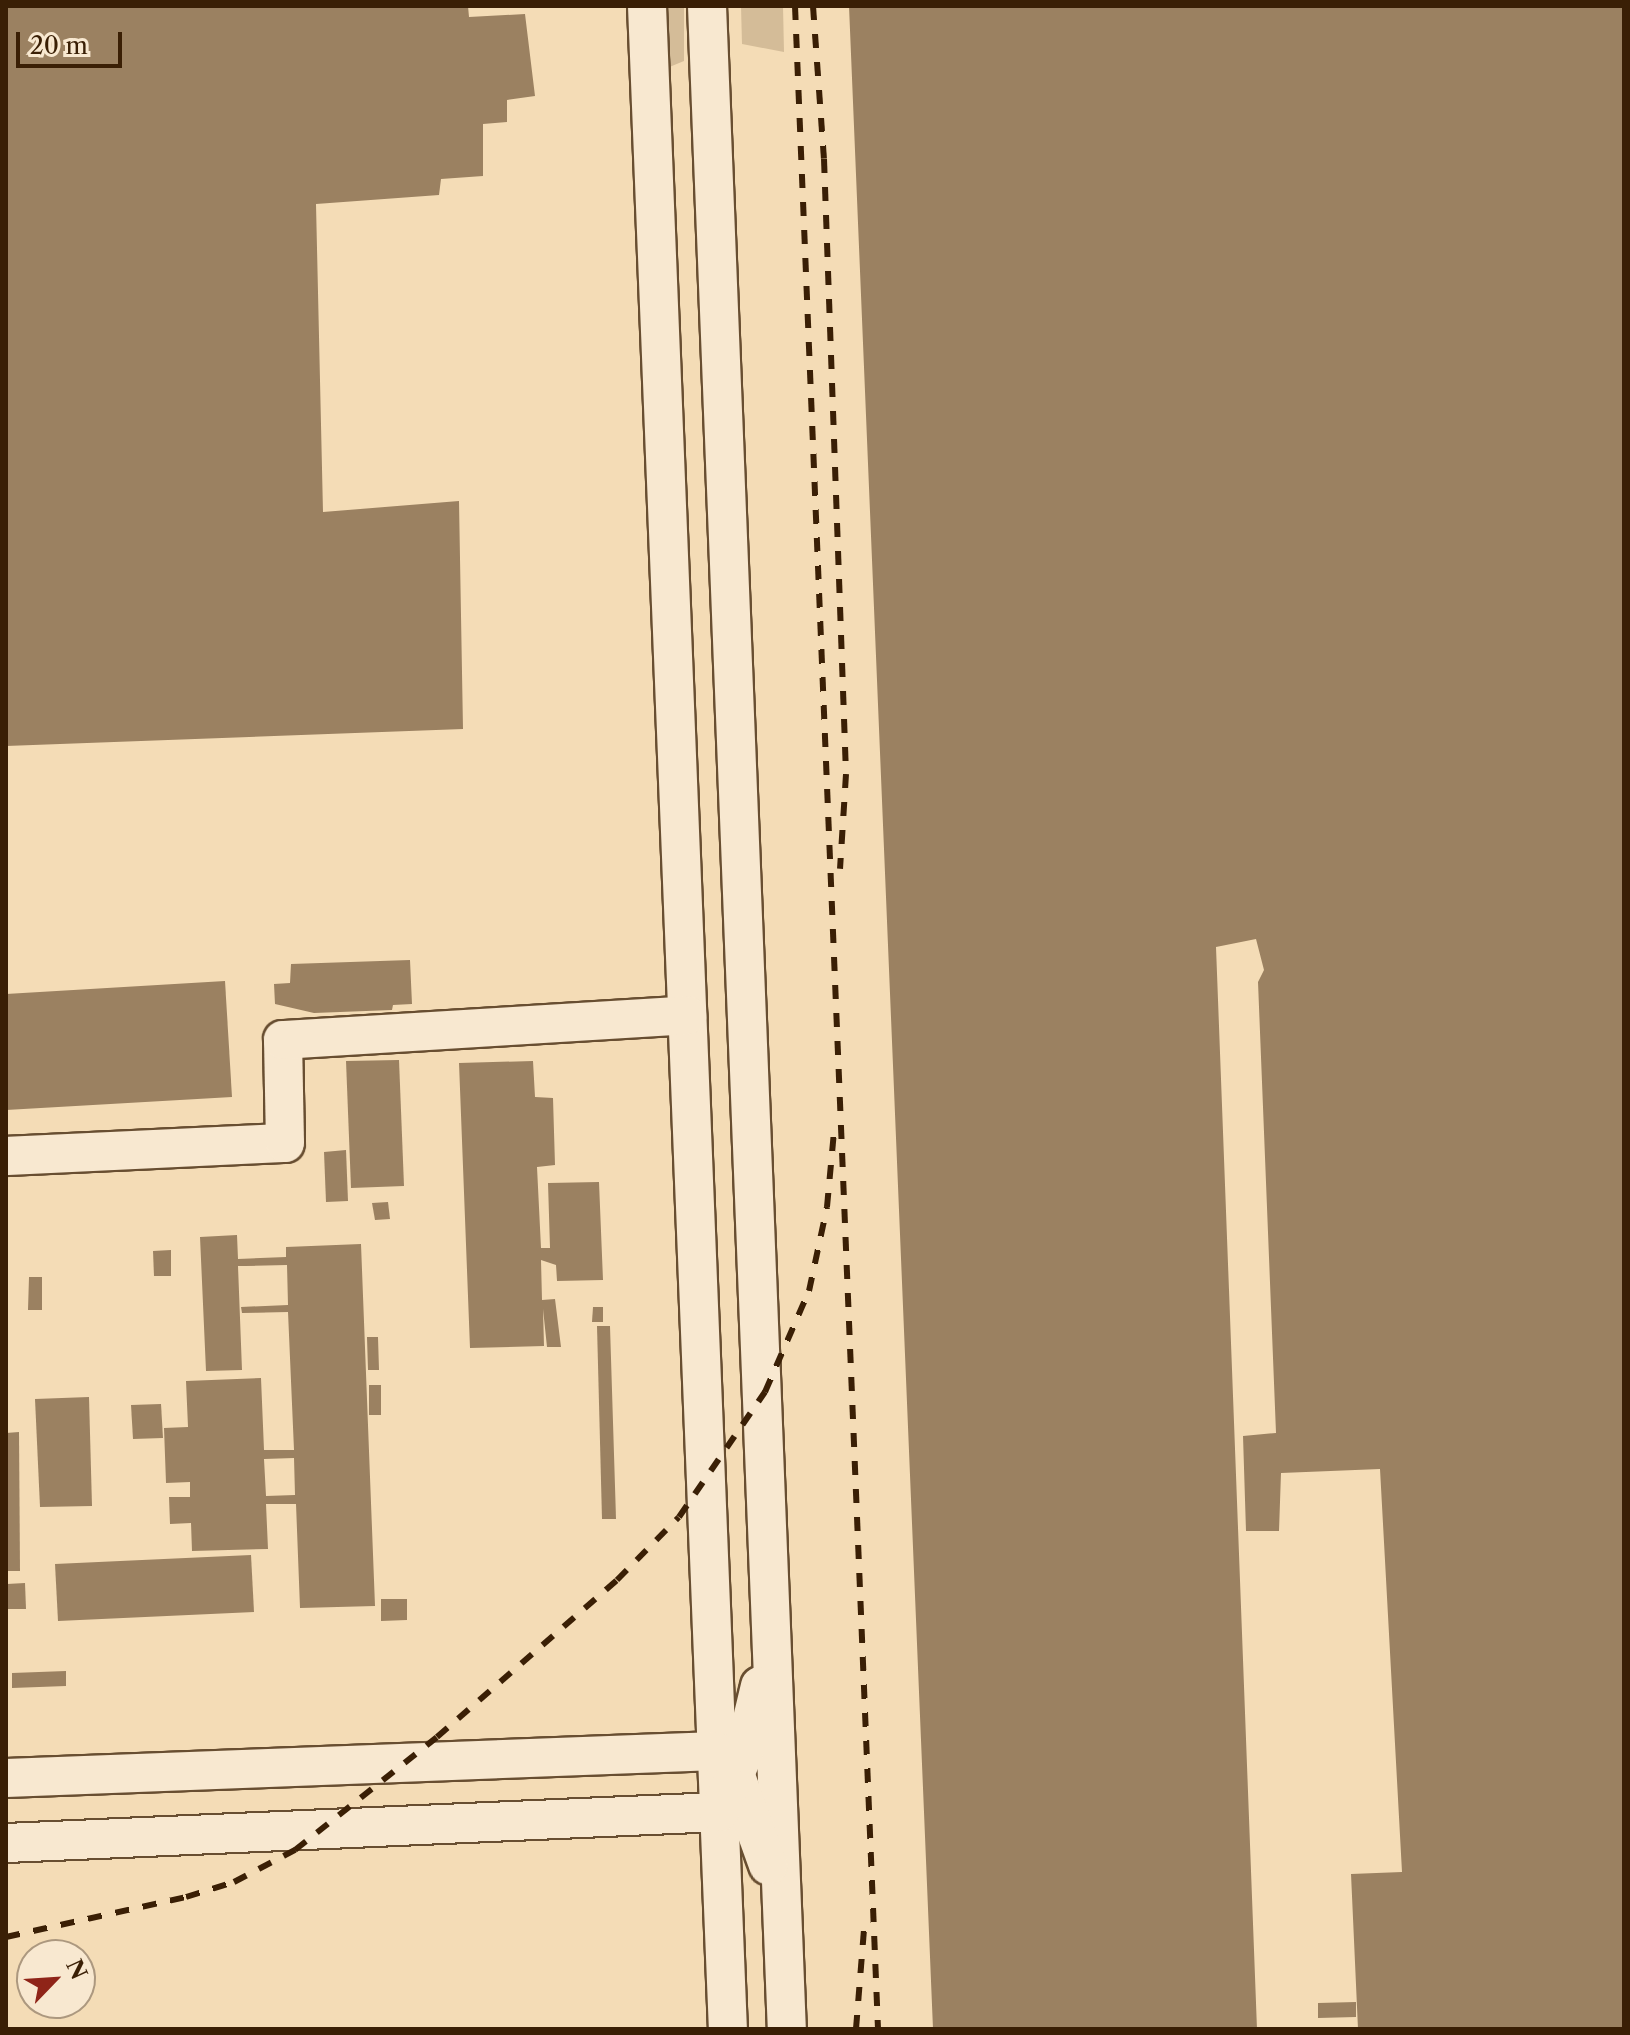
<!DOCTYPE html>
<style>
body{margin:0}
#map{position:relative;width:1630px;height:2035px;overflow:hidden;background:#f4dcb6;font-family:"Libre Caslon Text",serif}
div>[style]{position:absolute}
[style*='--x']{left:calc(var(--x)*1px);top:calc(var(--y)*1px);width:calc(var(--w)*1px);rotate:calc(var(--a)*1deg)}
.green>*{inset:0;background:#d4bc98}
.building>*{inset:0;background:#9b8161}
.roads{filter:drop-shadow(2px 0 #684e31) drop-shadow(-2px 0 #684e31) drop-shadow(0 2px #684e31) drop-shadow(0 -2px #684e31)}
.minor>*{height:38px;margin:-19px;padding:0 19px;transform-origin:19px;border-radius:19px;background:#f8e8d0}
.rail>*{height:6px;margin-top:-3px;transform-origin:0;background:repeating-linear-gradient(90deg,#3a1f05 0 14px,transparent 0 28px)}
span{translate:-50% -50%;white-space:nowrap;text-align:center;line-height:1.15;-webkit-text-stroke:8px #f8e8d0;paint-order:stroke}
.frame{position:absolute;inset:0;border:8px solid #3a1f05;pointer-events:none}
.north{position:absolute;left:16px;top:1939px;width:80px;height:80px;box-sizing:border-box;background:#f8e8d0;border:2px solid #ac987f;border-radius:50%;rotate:65deg;font-size:22px;font-weight:700;line-height:32px;text-align:center;color:#3a1f05}
.north::after{content:'';display:block;margin:auto;width:28px;height:36px;background:#8f2418;clip-path:polygon(50% 0,100% 100%,50% 72%,0 100%)}
.scale{position:absolute;left:16px;top:32px;width:106px;height:36px;box-sizing:border-box;border:4px solid #3a1f05;border-top:0;padding-left:10px;font-size:24px;line-height:28px;white-space:nowrap;color:#3a1f05;-webkit-text-stroke:6px #f8e8d0;paint-order:stroke}
</style>
<div id="map">
<div class="green">
<div style="clip-path:polygon(666px 6px,684px 6px,684px 61px,667px 68px)"></div>
<div style="clip-path:polygon(741px 6px,783px 6px,784px 52px,742px 44px)"></div>
</div>
<div class="building">
<div style="clip-path:polygon(6px 6px,468px 6px,469px 17px,525px 14px,535px 96px,507px 100px,507px 122px,483px 124px,483px 176px,441px 179px,439px 195px,316px 204px,323px 512px,459px 501px,463px 729px,6px 746px)"></div>
<div style="clip-path:polygon(849px 6px,1624px 6px,1624px 2029px,1358px 2029px,1351px 1874px,1402px 1872px,1380px 1469px,1281px 1473px,1279px 1531px,1246px 1531px,1243px 1436px,1276px 1433px,1258px 982px,1264px 970px,1256px 939px,1216px 947px,1257px 2029px,933px 2029px)"></div>
<div style="clip-path:polygon(410px 960px,412px 1004px,393px 1005px,392px 1010px,314px 1013px,275px 1004px,274px 984px,290px 983px,291px 964px)"></div>
<div style="clip-path:polygon(225px 981px,232px 1097px,6px 1110px,6px 994px)"></div>
<div style="clip-path:polygon(399px 1060px,404px 1186px,351px 1188px,346px 1061px)"></div>
<div style="clip-path:polygon(533px 1061px,535px 1097px,553px 1098px,555px 1165px,537px 1167px,541px 1248px,550px 1248px,548px 1183px,599px 1182px,603px 1280px,557px 1281px,556px 1265px,541px 1260px,542px 1300px,555px 1299px,561px 1347px,547px 1347px,543px 1309px,544px 1346px,470px 1348px,459px 1063px)"></div>
<div style="clip-path:polygon(346px 1150px,348px 1201px,326px 1202px,324px 1152px)"></div>
<div style="clip-path:polygon(388px 1202px,390px 1219px,375px 1220px,372px 1203px)"></div>
<div style="clip-path:polygon(evenodd,237px 1235px,238px 1259px,286px 1257px,286px 1247px,361px 1244px,375px 1606px,300px 1608px,296px 1504px,266px 1504px,268px 1549px,192px 1551px,191px 1523px,170px 1524px,169px 1497px,190px 1497px,190px 1482px,166px 1483px,164px 1428px,188px 1427px,186px 1381px,261px 1378px,264px 1450px,294px 1450px,288px 1312px,242px 1313px,241px 1307px,288px 1305px,287px 1265px,238px 1266px,242px 1370px,206px 1371px,200px 1237px,237px 1235px,294px 1458px,295px 1495px,266px 1496px,264px 1459px,294px 1458px)"></div>
<div style="clip-path:polygon(171px 1250px,171px 1276px,154px 1276px,153px 1251px)"></div>
<div style="clip-path:polygon(29px 1277px,42px 1277px,42px 1310px,28px 1310px)"></div>
<div style="clip-path:polygon(593px 1307px,603px 1307px,603px 1322px,592px 1322px)"></div>
<div style="clip-path:polygon(597px 1326px,610px 1326px,616px 1519px,602px 1519px)"></div>
<div style="clip-path:polygon(367px 1337px,378px 1337px,379px 1370px,368px 1370px)"></div>
<div style="clip-path:polygon(369px 1385px,381px 1385px,381px 1415px,369px 1415px)"></div>
<div style="clip-path:polygon(89px 1397px,92px 1506px,40px 1507px,35px 1399px)"></div>
<div style="clip-path:polygon(161px 1404px,163px 1438px,133px 1439px,131px 1405px)"></div>
<div style="clip-path:polygon(19px 1432px,20px 1571px,6px 1571px,6px 1433px)"></div>
<div style="clip-path:polygon(251px 1555px,254px 1612px,58px 1621px,55px 1564px)"></div>
<div style="clip-path:polygon(25px 1583px,26px 1609px,6px 1609px,7px 1584px)"></div>
<div style="clip-path:polygon(381px 1599px,407px 1599px,407px 1620px,381px 1621px)"></div>
<div style="clip-path:polygon(66px 1671px,66px 1686px,12px 1688px,12px 1673px)"></div>
<div style="clip-path:polygon(1356px 2002px,1356px 2017px,1318px 2018px,1318px 2003px)"></div>
</div>
<div class="roads">
<div class="minor">
<div style="--x:647;--y:6;--w:2025;--a:87.71"></div>
<div style="--x:707;--y:6;--w:2025;--a:87.74"></div>
<div style="--x:6;--y:1156;--w:279;--a:-2.7"></div>
<div style="--x:285;--y:1143;--w:103;--a:-91.1"></div>
<div style="--x:283;--y:1040;--w:405;--a:-3.5"></div>
<div style="--x:6;--y:1778;--w:711;--a:-2.18"></div>
<div style="--x:716;--y:1751;--w:32;--a:51"></div>
<div style="--x:736;--y:1776;--w:95;--a:70.2"></div>
<div style="--x:6;--y:1843;--w:714;--a:-2.49"></div>
<div style="--x:719;--y:1812;--w:64;--a:-67"></div>
<div style="--x:744;--y:1753;--w:69;--a:-76.6"></div>
</div>
</div>
<div class="rail">
<div style="--x:795;--y:6;--w:2025;--a:87.65"></div>
<div style="--x:813;--y:6;--w:153;--a:85.9"></div>
<div style="--x:824;--y:159;--w:615;--a:87.95"></div>
<div style="--x:846;--y:774;--w:95;--a:93.6"></div>
<div style="--x:6;--y:1937;--w:184;--a:-12.5"></div>
<div style="--x:186;--y:1897;--w:50;--a:-17.4"></div>
<div style="--x:234;--y:1882;--w:69;--a:-27.7"></div>
<div style="--x:295;--y:1850;--w:181;--a:-38.5"></div>
<div style="--x:437;--y:1737;--w:239;--a:-41.1"></div>
<div style="--x:617;--y:1580;--w:88;--a:-45.5"></div>
<div style="--x:679;--y:1517;--w:152;--a:-55.5"></div>
<div style="--x:765;--y:1392;--w:110;--a:-66.5"></div>
<div style="--x:809;--y:1291;--w:86;--a:-77.9"></div>
<div style="--x:827;--y:1207;--w:76;--a:-84.7"></div>
<div style="--x:856;--y:2029;--w:99;--a:-85.4"></div>
</div>
<div class="frame"></div>
<div class="north">N</div>
<div class="scale">20 m</div>
</div>
